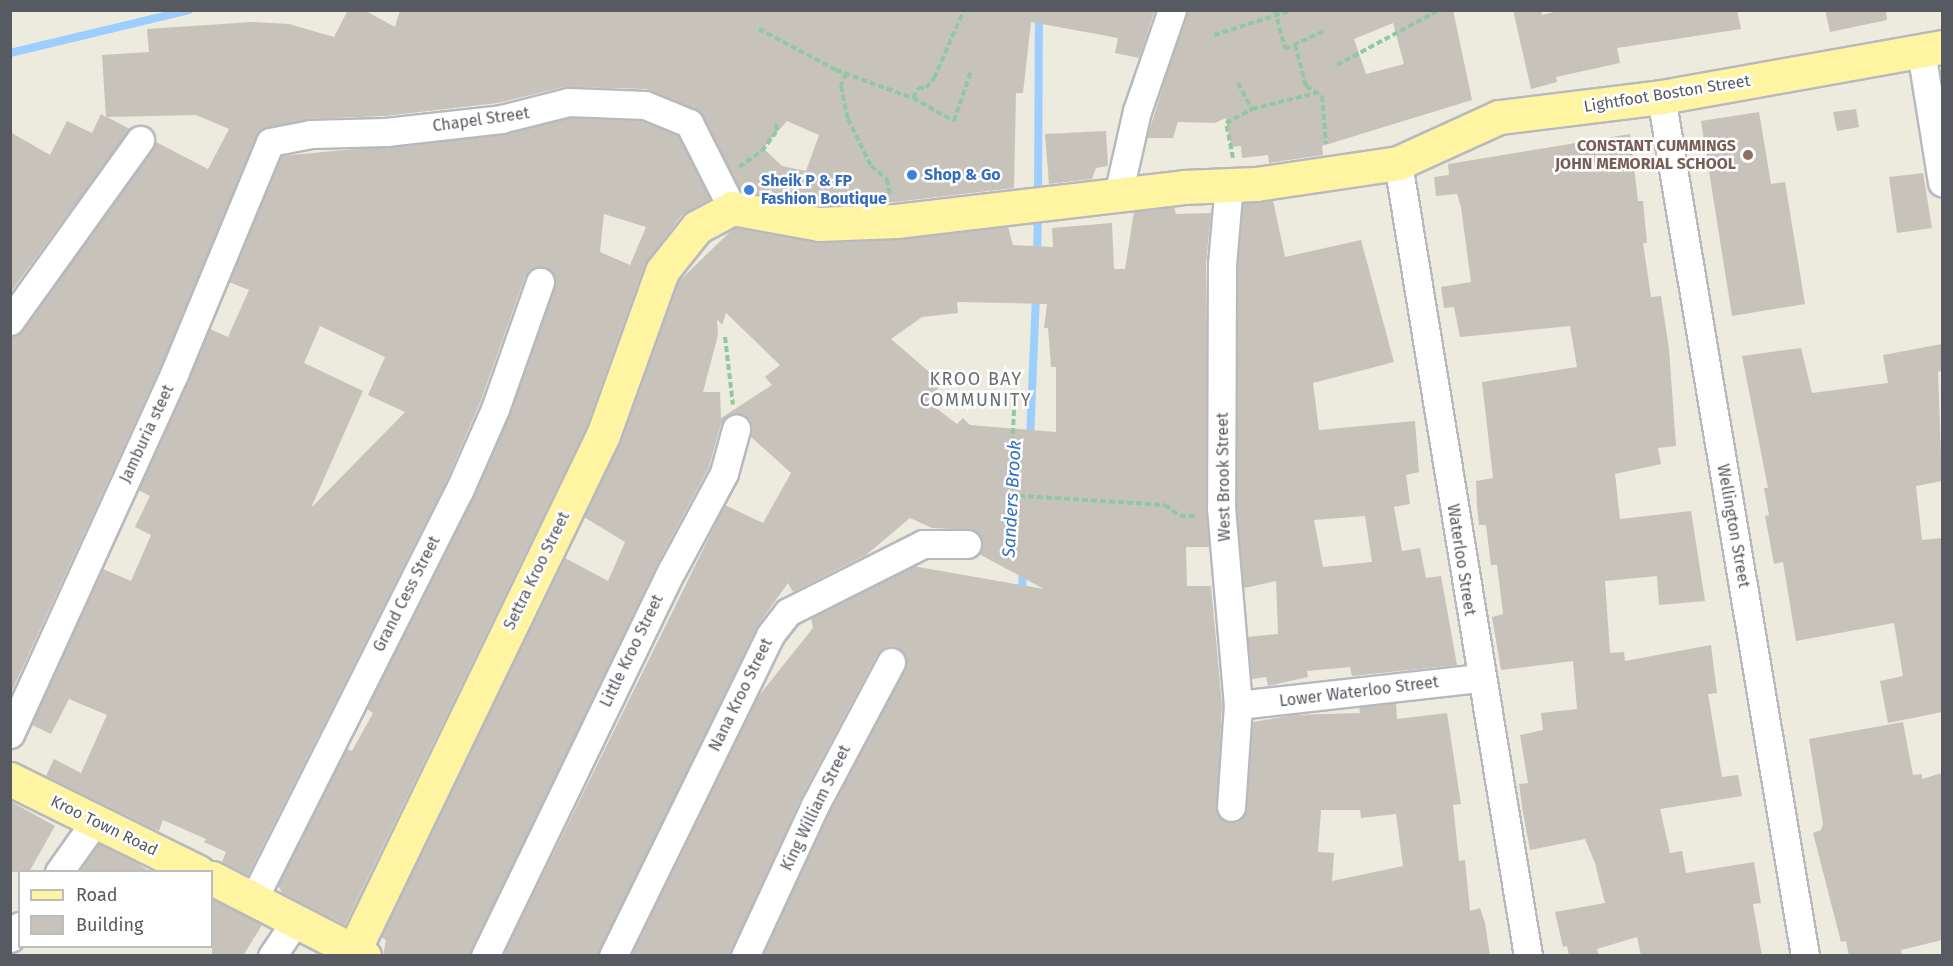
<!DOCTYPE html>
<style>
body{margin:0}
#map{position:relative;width:1953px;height:966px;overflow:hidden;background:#edeade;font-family:"Fira Sans",sans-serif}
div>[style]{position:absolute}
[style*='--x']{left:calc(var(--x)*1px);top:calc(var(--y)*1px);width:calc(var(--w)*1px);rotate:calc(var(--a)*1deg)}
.stream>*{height:8px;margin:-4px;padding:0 4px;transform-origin:4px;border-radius:4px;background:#9ccfff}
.building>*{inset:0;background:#c7c3bb}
.path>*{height:4px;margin-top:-2px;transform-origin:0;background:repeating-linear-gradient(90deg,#90c8a2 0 6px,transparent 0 9px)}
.roads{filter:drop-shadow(2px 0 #b7b9bf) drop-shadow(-2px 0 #b7b9bf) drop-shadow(0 2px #b7b9bf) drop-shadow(0 -2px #b7b9bf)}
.minor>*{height:27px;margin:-13.5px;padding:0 13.5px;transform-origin:13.5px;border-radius:13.5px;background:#fff}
.major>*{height:33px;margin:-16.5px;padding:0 16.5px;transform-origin:16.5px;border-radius:16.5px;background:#fff4a1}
.dots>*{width:16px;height:16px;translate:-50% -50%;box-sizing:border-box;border:3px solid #fff;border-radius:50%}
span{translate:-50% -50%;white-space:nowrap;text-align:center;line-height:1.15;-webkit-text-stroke:5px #fff;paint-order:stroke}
.street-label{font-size:16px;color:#575b61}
.education-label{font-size:16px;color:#785e54;font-weight:700}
.right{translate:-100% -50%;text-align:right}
.shop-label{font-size:16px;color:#366cbe;font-weight:700}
.left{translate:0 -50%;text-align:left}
.neighbourhood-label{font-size:18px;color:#686d73;letter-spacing:1.5px}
.water-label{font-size:18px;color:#3273c3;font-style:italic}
.frame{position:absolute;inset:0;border:12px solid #575b61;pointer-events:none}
.legend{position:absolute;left:18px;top:870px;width:195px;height:78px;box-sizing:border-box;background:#fff;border:2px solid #bcbdc0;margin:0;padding:8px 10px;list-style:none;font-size:18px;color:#575b61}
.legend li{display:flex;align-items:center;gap:12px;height:30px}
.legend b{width:30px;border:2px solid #bcbdc0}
</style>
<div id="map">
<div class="stream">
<div style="--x:10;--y:53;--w:184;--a:-13.5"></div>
<div style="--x:1038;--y:196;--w:182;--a:-89.7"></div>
<div style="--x:1037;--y:256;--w:45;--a:-88.7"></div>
<div style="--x:1030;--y:439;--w:144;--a:-87.6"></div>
<div style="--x:1022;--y:595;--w:27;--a:-88"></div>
</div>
<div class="building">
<div style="clip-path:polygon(evenodd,348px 10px,364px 10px,395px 27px,400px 10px,1155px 10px,1139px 58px,1115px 53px,1118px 38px,1031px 22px,1023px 93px,1016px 93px,1014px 188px,895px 202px,820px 205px,741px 191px,703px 115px,646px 89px,564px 87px,498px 103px,385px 116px,308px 119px,260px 130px,160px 368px,10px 695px,10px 339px,23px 330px,156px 142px,208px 169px,229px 129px,196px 115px,107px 117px,130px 129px,10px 293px,10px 132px,50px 155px,67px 121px,92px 133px,101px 114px,106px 117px,102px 55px,149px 52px,147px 29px,252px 22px,289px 24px,334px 37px,348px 10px,787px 121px,819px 135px,806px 171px,782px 166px,763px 148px,787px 121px)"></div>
<div style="clip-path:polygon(evenodd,1187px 10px,1453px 10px,1472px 100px,1322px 146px,1323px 155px,1269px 163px,1268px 155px,1242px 158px,1241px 146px,1231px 147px,1226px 118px,1215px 123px,1178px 122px,1173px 138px,1147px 138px,1187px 10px,1393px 23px,1404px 64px,1366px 74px,1354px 39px,1393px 23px)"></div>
<div style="clip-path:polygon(1513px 10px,1541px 10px,1542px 15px,1561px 10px,1737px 10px,1741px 29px,1617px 48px,1620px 63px,1556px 77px,1557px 82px,1531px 89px)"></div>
<div style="clip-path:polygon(1825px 10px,1886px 10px,1887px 20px,1830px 32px)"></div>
<div style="clip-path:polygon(1856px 109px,1859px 127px,1837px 131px,1833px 112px)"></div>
<div style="clip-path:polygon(1759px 112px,1771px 184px,1785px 182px,1805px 304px,1732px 316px,1701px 121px)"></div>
<div style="clip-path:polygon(evenodd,570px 118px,642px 121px,678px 135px,710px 199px,682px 215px,645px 264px,586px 428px,345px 925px,282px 893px,278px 885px,347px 749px,352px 751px,373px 713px,367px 709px,509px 415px,555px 287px,555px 279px,546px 267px,537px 267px,525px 277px,480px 403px,445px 484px,248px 875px,222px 862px,226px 852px,204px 842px,206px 839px,163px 820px,159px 831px,150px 827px,46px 776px,54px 759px,81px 773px,107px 715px,69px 699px,51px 734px,32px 725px,103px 569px,131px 581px,151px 535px,135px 527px,150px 496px,138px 490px,210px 329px,228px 337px,249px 290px,229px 282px,281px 156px,503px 135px,570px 118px,604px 214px,646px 227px,630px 265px,600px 252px,604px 214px,570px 118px,320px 326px,385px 357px,368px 395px,405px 412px,311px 508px,363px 391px,304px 363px,320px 326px)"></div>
<div style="clip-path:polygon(1106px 131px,1108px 166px,1096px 168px,1092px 179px,1049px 184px,1045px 134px)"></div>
<div style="clip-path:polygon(1630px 134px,1638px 201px,1643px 201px,1647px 243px,1643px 243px,1651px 297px,1661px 296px,1669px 349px,1676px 446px,1658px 448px,1661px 464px,1615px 474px,1620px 519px,1691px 511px,1705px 601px,1659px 605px,1657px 576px,1605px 581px,1610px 653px,1624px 652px,1625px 661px,1711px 645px,1717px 693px,1708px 694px,1722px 777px,1738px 775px,1742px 796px,1660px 809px,1670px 853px,1682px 851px,1686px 873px,1754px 862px,1761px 903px,1753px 904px,1762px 956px,1641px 956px,1637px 937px,1597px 949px,1599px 956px,1569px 956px,1567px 946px,1563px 947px,1555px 912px,1605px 903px,1595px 863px,1585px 839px,1530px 850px,1523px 813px,1519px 784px,1528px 783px,1520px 735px,1543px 730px,1541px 713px,1577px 709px,1573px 661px,1501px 670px,1492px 617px,1503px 614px,1497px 565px,1491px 565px,1486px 525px,1479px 525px,1477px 506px,1476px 481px,1493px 478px,1482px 382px,1577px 367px,1570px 326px,1460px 337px,1454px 307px,1444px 308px,1441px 287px,1471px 282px,1461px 207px,1457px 194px,1436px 196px,1434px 177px,1449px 175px,1448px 164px)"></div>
<div style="clip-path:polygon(1923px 173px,1932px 228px,1897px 233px,1889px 177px)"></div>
<div style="clip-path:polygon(evenodd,1273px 200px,1285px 257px,1361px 240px,1394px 362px,1313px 383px,1319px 430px,1415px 421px,1419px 472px,1406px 475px,1410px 504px,1394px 507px,1402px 551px,1420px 548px,1426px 578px,1441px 576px,1457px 665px,1352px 676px,1350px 667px,1307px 671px,1308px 677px,1268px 686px,1266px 677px,1252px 679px,1248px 637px,1278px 634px,1276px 581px,1244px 588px,1237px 506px,1238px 265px,1243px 203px,1273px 200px,1365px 516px,1372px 562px,1323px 567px,1314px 520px,1365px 516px)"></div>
<div style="clip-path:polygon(evenodd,1174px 207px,1176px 214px,1211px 213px,1206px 264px,1209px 547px,1186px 547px,1187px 586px,1211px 586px,1222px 705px,1217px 813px,1229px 823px,1244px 815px,1253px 722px,1294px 715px,1360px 713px,1359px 707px,1396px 703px,1397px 719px,1447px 713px,1461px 804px,1453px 805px,1459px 861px,1465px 860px,1470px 911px,1480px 908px,1485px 923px,1490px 956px,763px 956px,829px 812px,905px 669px,905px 654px,891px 646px,877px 655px,801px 798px,730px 956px,631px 956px,757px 698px,813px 628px,811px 618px,913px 566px,1044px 589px,979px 554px,983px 543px,974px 530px,932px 528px,910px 518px,866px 555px,793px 592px,788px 583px,758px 625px,598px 956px,503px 956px,725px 505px,763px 523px,791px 473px,750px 436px,748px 418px,733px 414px,721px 424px,709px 467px,658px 563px,470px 956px,383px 956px,386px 940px,381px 937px,565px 558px,608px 581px,625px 542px,584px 517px,621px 441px,678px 282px,734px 228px,820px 243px,1008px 227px,1013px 245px,1053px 247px,1052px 228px,1112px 223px,1114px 269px,1125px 269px,1134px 212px,1174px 207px,957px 302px,1047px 304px,1044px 328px,1048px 328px,1051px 367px,1056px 367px,1056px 432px,970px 425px,963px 418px,957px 424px,928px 402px,942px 383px,891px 339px,922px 317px,958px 313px,957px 302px,1174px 207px,726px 313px,780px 365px,765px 377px,772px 385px,721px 418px,720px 392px,703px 392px,718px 335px,717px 319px,722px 325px,726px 313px,1174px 207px,1321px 810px,1360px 810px,1361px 818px,1396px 814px,1403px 866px,1332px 881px,1334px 853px,1318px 852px,1321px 810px)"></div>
<div style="clip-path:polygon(1942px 344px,1942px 371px,1938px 372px,1942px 481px,1916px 486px,1922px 540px,1942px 538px,1942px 712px,1888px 723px,1880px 681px,1903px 676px,1894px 623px,1796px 641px,1783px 562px,1774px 564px,1765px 516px,1769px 515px,1764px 488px,1768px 488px,1742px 356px,1801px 348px,1812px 393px,1888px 383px,1883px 355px)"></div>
<div style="clip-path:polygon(1903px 722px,1913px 775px,1922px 774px,1922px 779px,1942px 773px,1942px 940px,1901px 950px,1902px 956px,1849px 956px,1846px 941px,1841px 942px,1813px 833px,1821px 830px,1823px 824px,1809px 739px)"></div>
<div style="clip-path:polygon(10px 801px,55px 826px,29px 872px,10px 872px)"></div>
<div style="clip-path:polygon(99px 844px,135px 862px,151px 872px,80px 872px)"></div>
<div style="clip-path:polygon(212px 899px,262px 925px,243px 956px,212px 956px)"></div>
</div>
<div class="path">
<div style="--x:1275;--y:10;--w:40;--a:75.6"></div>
<div style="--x:1285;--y:49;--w:43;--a:-24.8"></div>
<div style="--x:759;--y:29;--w:87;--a:28"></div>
<div style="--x:836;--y:70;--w:82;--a:20"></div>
<div style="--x:913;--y:98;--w:11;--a:-63"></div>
<div style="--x:918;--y:88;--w:8;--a:0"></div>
<div style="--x:926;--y:88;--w:13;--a:-51"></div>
<div style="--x:934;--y:78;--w:74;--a:-66.2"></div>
<div style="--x:1214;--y:35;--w:83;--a:-17.6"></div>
<div style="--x:1295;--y:45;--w:42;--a:75"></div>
<div style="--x:1306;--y:86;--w:19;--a:32"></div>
<div style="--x:1322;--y:96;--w:48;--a:85.2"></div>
<div style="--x:1337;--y:65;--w:116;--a:-28.3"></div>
<div style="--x:846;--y:73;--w:14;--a:111"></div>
<div style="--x:841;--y:86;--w:34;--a:78"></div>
<div style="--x:848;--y:119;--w:52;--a:63.9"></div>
<div style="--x:871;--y:166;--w:21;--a:39"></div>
<div style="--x:887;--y:179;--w:15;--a:79"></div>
<div style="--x:1238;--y:83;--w:30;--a:62"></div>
<div style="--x:1252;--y:109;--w:66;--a:-14"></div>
<div style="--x:913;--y:98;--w:47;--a:29.3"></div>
<div style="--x:954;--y:121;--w:53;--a:-71.2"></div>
<div style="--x:1233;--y:158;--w:36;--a:-101"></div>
<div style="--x:1226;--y:123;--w:30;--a:-28"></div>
<div style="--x:739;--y:167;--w:28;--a:-35"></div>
<div style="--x:762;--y:151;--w:26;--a:-54"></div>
<div style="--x:777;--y:130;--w:7;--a:-98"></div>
<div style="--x:725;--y:337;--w:68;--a:83.3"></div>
<div style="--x:1014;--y:410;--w:85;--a:92.7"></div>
<div style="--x:1010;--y:495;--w:155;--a:3.7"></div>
<div style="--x:1165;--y:505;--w:19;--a:36"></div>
<div style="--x:1180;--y:516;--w:17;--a:0"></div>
</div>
<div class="roads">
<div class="minor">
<div style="--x:1921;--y:51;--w:133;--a:80.9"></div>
<div style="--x:1661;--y:97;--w:871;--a:80.48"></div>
<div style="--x:1398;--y:163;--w:804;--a:80.69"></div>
<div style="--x:1229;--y:183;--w:81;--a:94.9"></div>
<div style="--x:1222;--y:264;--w:243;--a:90.2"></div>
<div style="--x:1221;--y:507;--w:199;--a:85.1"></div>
<div style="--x:1238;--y:705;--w:102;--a:93.9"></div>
<div style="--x:1118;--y:195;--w:86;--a:-77.3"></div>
<div style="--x:1137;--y:111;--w:107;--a:-70.9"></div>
<div style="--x:10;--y:321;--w:223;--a:-54.3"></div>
<div style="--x:1238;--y:705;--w:244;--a:-6.4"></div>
<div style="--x:10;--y:734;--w:396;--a:-65.5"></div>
<div style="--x:174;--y:374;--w:251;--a:-67.5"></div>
<div style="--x:270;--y:142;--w:42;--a:-11"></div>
<div style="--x:311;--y:134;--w:75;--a:-1.5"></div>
<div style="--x:386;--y:132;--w:116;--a:-6.4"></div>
<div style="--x:501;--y:119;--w:69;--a:-14.2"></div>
<div style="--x:568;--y:102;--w:77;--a:2.2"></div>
<div style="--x:645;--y:105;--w:48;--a:22.2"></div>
<div style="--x:689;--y:123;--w:95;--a:63.2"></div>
<div style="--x:59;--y:872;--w:60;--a:-54.5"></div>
<div style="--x:254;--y:898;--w:456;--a:-63.3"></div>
<div style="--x:459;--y:491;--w:90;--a:-66.3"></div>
<div style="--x:495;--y:409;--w:135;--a:-70.5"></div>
<div style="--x:10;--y:938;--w:16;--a:-50"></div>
<div style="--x:272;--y:956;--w:41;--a:-55.9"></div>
<div style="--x:485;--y:956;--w:429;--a:-64.2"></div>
<div style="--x:672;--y:570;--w:110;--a:-61.8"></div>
<div style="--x:724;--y:473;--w:46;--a:-74.7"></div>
<div style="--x:613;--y:956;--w:357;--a:-63.9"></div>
<div style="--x:770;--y:635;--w:29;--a:-52"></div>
<div style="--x:788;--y:612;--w:151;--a:-26.7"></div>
<div style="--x:923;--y:544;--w:44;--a:0"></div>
<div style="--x:745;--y:956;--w:166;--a:-65.1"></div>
<div style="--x:815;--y:805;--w:162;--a:-62"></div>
</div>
<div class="major">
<div style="--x:10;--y:779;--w:210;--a:26.3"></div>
<div style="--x:212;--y:878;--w:171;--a:27.2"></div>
<div style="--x:354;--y:950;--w:572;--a:-64.2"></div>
<div style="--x:603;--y:435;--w:174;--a:-70.2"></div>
<div style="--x:662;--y:271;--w:56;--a:-51.5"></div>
<div style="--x:697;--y:227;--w:40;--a:-28"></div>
<div style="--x:732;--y:208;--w:88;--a:10.4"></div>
<div style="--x:819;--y:224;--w:77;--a:-2.2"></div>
<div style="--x:896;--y:221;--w:290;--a:-6.7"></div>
<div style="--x:1184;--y:187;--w:72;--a:-2.4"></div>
<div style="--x:1256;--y:184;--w:144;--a:-8.4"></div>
<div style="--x:1398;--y:163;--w:111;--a:-24.5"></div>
<div style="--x:1499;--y:117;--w:163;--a:-7"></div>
<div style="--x:1661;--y:97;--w:285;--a:-10.1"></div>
</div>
</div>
<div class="dots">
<div style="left:1748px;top:155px;background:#8d6e63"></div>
<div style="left:912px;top:175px;background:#3f7fe0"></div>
<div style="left:749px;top:190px;background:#3f7fe0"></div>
</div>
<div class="street-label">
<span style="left:1667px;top:94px;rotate:-9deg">Lightfoot Boston Street</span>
<span style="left:481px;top:120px;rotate:-8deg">Chapel Street</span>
<span style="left:147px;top:434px;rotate:-65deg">Jamburia steet</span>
<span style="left:1224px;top:477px;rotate:-91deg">West Brook Street</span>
<span style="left:1733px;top:526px;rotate:80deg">Wellington Street</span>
<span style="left:1461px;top:560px;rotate:81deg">Waterloo Street</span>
<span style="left:537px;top:571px;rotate:-64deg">Settra Kroo Street</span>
<span style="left:407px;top:594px;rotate:-63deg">Grand Cess Street</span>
<span style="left:632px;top:651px;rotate:-64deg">Little Kroo Street</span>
<span style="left:1359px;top:692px;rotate:-7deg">Lower Waterloo Street</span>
<span style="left:741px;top:695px;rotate:-64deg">Nana Kroo Street</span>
<span style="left:816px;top:808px;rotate:-64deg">King William Street</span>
<span style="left:104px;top:826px;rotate:26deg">Kroo Town Road</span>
</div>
<div class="education-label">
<span class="right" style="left:1736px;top:155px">CONSTANT CUMMINGS<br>JOHN MEMORIAL SCHOOL</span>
</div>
<div class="shop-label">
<span class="left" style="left:924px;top:175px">Shop &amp; Go</span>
<span class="left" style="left:761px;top:190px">Sheik P &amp; FP<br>Fashion Boutique</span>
</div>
<div class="neighbourhood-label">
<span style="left:976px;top:390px">KROO BAY<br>COMMUNITY</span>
</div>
<div class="water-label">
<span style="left:1012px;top:499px;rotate:-87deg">Sanders Brook</span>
</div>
<div class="frame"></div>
<ul class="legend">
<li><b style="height:8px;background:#fff4a1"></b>Road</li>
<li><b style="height:16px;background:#c7c3bb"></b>Building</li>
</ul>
</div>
